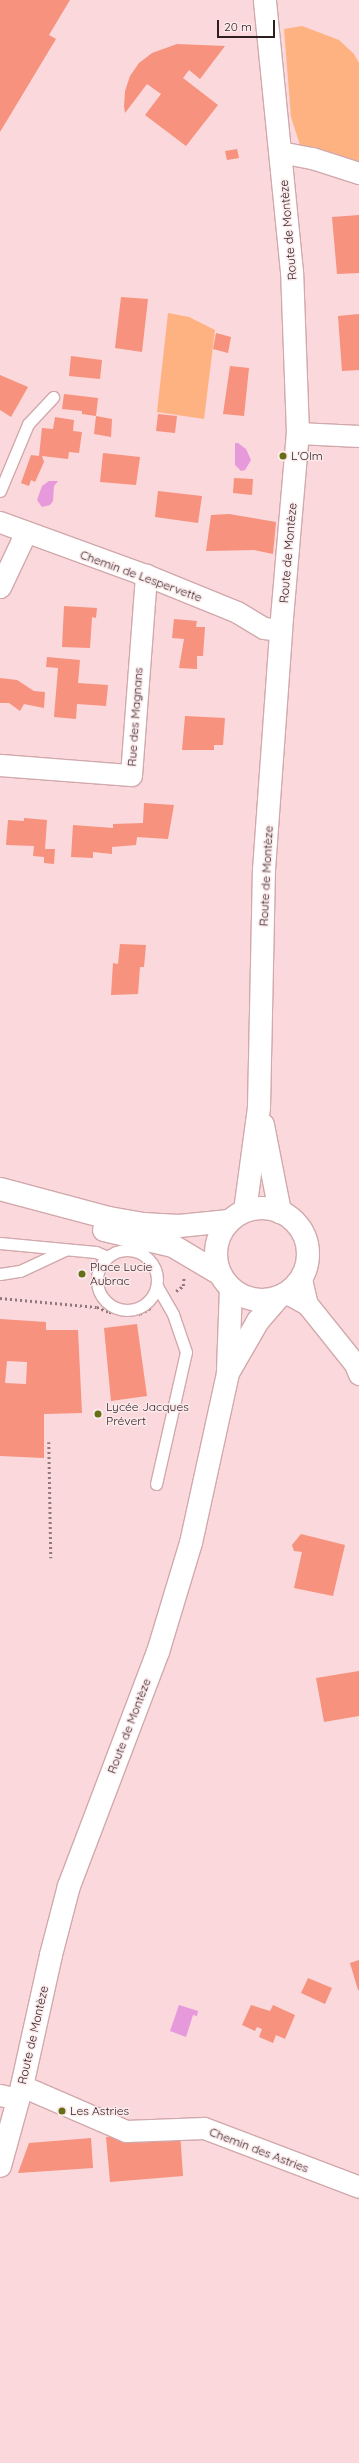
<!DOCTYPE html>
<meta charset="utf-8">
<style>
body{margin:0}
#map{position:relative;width:359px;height:2463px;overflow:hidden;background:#fad8db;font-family:Quicksand,sans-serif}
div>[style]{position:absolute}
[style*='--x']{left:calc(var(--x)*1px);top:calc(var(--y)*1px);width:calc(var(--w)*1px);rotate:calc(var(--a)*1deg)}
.green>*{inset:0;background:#ffb281}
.water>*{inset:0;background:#e699db}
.building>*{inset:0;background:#f6927d}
.path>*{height:2.5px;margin-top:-1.25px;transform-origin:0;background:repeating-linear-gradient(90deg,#90787a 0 2px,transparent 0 5px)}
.roads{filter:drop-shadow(1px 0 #d1a9ac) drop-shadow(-1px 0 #d1a9ac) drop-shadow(0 1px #d1a9ac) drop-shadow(0 -1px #d1a9ac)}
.service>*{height:11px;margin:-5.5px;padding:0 5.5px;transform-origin:5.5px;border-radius:5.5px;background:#fff}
.service>.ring{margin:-5.5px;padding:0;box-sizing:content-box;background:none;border:11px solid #fff;border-radius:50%}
.minor>*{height:21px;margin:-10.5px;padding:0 10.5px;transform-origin:10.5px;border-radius:10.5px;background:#fff}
.tertiary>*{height:22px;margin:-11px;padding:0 11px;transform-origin:11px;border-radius:11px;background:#fff}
.tertiary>.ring{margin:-11px;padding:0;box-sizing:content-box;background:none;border:22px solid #fff;border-radius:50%}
.dots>*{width:11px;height:11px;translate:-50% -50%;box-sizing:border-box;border:2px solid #fceaec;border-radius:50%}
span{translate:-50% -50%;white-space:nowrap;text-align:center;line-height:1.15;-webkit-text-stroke:3px #fceaec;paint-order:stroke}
.street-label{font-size:12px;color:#2d1e20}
.poi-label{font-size:12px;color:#2d1e20}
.left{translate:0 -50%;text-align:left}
.scale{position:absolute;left:217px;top:20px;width:58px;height:18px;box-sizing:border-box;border:2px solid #2d1e20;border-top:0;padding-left:5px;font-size:12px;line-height:14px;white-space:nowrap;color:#2d1e20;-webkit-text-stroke:3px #fceaec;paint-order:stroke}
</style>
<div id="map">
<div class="green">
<div style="clip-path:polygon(302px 26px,339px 40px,354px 54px,359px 63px,359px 166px,301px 148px,291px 117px,284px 29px)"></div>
<div style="clip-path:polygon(168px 313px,189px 317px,215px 330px,204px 419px,157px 412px)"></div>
</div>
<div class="water">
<div style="clip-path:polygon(235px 443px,238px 443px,246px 449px,251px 460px,245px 470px,241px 471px,235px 465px)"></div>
<div style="clip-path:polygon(49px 481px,58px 481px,54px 486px,53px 501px,50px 505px,42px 507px,37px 500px,42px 486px)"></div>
<div style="clip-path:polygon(179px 2005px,198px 2011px,197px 2016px,193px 2015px,186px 2037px,170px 2031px)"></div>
</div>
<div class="building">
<div style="clip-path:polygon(0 0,70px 0,49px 35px,56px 39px,0 132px)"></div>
<div style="clip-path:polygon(177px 44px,225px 46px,200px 79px,189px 70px,183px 78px,218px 105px,186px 146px,145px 115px,161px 94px,147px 84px,125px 113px,124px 106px,125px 91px,130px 76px,139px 63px,152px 53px)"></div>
<div style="clip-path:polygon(237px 149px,239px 158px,227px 160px,225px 151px)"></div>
<div style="clip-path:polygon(359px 215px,359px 273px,337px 274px,332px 217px)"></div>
<div style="clip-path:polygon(121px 297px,148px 299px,142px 352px,115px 348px)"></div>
<div style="clip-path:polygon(359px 314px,359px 370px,342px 371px,338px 316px)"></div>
<div style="clip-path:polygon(216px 333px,231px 337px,228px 353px,213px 349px)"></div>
<div style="clip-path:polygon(71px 356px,102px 360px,100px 379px,69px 376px)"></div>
<div style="clip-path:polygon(230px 366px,249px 368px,244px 416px,223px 414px)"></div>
<div style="clip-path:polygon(0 375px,28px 387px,11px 417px,0 410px)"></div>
<div style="clip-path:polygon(64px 394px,98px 398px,96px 416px,82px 414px,82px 411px,62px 409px)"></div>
<div style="clip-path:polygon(158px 414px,177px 416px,175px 433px,156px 431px)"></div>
<div style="clip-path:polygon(96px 416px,112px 419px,111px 437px,94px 434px)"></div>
<div style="clip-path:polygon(55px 417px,74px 420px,73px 431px,82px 432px,79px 453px,69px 452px,68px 459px,42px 456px,44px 462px,35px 482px,31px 480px,29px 486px,21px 483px,31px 455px,39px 456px,42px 428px,53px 429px)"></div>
<div style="clip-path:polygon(103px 453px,140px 457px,136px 485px,100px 482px)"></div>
<div style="clip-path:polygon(234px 478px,253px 479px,252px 495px,233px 493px)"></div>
<div style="clip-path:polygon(158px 491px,202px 496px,198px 523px,155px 517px)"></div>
<div style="clip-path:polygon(229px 514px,276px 522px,273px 554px,254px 550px,206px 551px,211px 515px)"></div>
<div style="clip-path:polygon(64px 606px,97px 608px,96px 618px,92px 617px,90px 648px,62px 647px)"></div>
<div style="clip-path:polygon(174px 619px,197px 621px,196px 627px,205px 627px,203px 656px,197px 656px,197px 669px,179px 668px,184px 639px,172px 638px)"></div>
<div style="clip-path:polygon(47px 657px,80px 660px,78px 683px,108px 685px,106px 706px,77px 704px,76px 719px,54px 717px,58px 668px,46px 667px)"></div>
<div style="clip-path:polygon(0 678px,17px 680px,34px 691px,45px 692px,44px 708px,24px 704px,20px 711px,9px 703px,0 703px)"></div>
<div style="clip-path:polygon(185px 716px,225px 718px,223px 745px,214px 745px,214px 750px,182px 750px)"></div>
<div style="clip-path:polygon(144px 803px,174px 805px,168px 839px,137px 837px,136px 845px,112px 847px,112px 854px,93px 852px,93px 858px,71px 857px,73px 825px,113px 828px,113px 824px,143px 823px)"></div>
<div style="clip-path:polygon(24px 818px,47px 820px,45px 849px,55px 849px,54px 864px,44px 863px,44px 857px,33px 856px,34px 846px,6px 845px,8px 820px,24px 821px)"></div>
<div style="clip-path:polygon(120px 944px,146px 945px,144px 967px,140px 967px,138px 994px,111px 995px,113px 963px,118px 964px)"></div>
<div style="clip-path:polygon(evenodd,0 1319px,46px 1322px,46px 1330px,78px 1330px,82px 1413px,44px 1414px,44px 1458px,0 1456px,0 1319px,7px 1361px,27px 1362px,26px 1384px,5px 1383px,7px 1361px)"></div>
<div style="clip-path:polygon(137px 1324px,147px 1396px,111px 1401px,104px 1328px)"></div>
<div style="clip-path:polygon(301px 1534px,345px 1545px,333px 1596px,294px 1588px,302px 1552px,294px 1551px,292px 1545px)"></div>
<div style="clip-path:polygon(359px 1671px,359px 1716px,324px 1722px,316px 1678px)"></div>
<div style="clip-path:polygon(359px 1960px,359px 1990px,358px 1990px,350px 1963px)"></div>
<div style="clip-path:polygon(308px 1978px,332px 1988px,325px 2004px,301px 1993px)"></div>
<div style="clip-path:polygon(251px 2005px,270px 2011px,273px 2005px,295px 2015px,285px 2039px,276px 2035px,273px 2043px,259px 2037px,262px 2029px,257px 2027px,255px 2031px,242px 2025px)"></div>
<div style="clip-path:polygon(180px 2132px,183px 2176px,110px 2182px,106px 2137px)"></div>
<div style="clip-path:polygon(91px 2138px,93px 2168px,18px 2173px,29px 2143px)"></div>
</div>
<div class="path">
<div style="--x:176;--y:1291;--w:9;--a:-36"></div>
<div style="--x:183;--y:1286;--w:10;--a:-84"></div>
<div style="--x:0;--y:1298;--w:97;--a:5.3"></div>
<div style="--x:97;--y:1307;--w:13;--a:23"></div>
<div style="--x:109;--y:1312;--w:31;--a:4"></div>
<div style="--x:140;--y:1314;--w:14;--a:-30"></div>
<div style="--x:49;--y:1442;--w:116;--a:89"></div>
</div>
<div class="roads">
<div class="service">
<div style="--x:0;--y:491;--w:73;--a:-67.3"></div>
<div style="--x:28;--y:424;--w:37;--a:-47"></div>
<div style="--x:0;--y:1243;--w:96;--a:5.4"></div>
<div style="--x:96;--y:1252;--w:12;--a:24"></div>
<div class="ring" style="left:97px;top:1250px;width:49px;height:49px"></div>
<div style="--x:0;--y:1274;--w:20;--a:-9"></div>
<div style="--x:20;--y:1271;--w:50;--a:-25"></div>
<div style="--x:156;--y:1484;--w:135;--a:-77.2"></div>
<div style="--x:186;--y:1352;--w:40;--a:-108.9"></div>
<div style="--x:173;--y:1314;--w:32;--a:-120"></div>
</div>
<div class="minor">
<div style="--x:280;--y:152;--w:33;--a:11"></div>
<div style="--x:312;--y:158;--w:49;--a:17.7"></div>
<div style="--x:298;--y:433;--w:61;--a:2.8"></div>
<div style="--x:0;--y:522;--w:155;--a:20"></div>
<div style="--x:146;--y:575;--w:98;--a:22.1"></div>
<div style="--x:237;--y:612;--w:31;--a:31"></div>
<div style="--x:264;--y:628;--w:17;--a:7"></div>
<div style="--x:0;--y:587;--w:61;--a:-64.7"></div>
<div style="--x:0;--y:765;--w:131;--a:4.4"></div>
<div style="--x:131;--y:775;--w:201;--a:-85.7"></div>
<div style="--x:301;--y:1279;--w:26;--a:77"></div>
<div style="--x:287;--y:1293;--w:23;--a:29"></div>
<div style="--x:307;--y:1304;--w:77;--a:51.3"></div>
<div style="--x:355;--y:1364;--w:11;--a:68"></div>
<div style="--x:22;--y:2086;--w:113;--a:23.4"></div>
<div style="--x:126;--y:2131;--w:78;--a:-2.2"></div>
<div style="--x:204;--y:2128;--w:166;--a:20.8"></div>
<div style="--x:0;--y:2095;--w:17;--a:13"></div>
</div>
<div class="tertiary">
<div style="--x:263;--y:1125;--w:89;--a:78.9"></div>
<div style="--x:0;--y:1189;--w:113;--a:14.9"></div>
<div style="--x:109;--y:1218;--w:35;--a:10"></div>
<div style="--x:143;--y:1224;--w:36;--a:3"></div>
<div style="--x:179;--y:1226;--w:50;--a:-5.7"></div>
<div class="ring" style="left:216px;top:1208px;width:70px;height:70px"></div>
<div style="--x:245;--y:1211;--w:105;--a:-82.3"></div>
<div style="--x:259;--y:1107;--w:237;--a:-88.8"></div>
<div style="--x:264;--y:870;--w:241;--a:-85.9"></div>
<div style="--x:281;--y:630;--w:198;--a:-85.1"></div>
<div style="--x:298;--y:433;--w:161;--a:-92.1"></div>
<div style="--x:292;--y:272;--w:273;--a:-95.7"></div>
<div style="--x:104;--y:1230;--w:71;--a:13.1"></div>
<div style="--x:173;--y:1246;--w:55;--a:30.8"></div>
<div style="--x:228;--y:1370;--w:81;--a:-87.9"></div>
<div style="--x:0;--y:2166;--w:83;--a:-74.6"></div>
<div style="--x:22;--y:2086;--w:134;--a:-77.5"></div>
<div style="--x:51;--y:1955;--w:71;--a:-75.4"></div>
<div style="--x:69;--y:1886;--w:250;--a:-69.2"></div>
<div style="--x:158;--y:1652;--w:114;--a:-73.2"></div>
<div style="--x:191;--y:1543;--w:174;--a:-77.7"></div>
<div style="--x:228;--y:1373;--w:60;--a:-60"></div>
<div style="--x:258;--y:1321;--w:32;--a:-49"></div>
</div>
</div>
<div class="dots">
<div style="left:283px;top:456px;background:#666f16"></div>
<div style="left:82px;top:1274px;background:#666f16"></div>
<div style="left:98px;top:1414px;background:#666f16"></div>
<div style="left:62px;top:2111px;background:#666f16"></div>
</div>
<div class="street-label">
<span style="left:288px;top:230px;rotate:-95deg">Route de Montèze</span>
<span style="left:288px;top:553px;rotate:-85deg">Route de Montèze</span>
<span style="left:141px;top:576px;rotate:20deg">Chemin de Lespervette</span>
<span style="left:135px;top:717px;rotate:-86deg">Rue des Magnans</span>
<span style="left:266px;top:876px;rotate:-87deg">Route de Montèze</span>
<span style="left:129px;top:1726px;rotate:-69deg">Route de Montèze</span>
<span style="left:33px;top:2035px;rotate:-77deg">Route de Montèze</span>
<span style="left:259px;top:2150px;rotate:21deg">Chemin des Astries</span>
</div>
<div class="poi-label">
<span class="left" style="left:291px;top:456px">L'Olm</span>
<span class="left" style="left:90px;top:1274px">Place Lucie<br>Aubrac</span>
<span class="left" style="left:106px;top:1414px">Lycée Jacques<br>Prévert</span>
<span class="left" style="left:70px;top:2111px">Les Astries</span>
</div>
<div class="scale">20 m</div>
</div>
